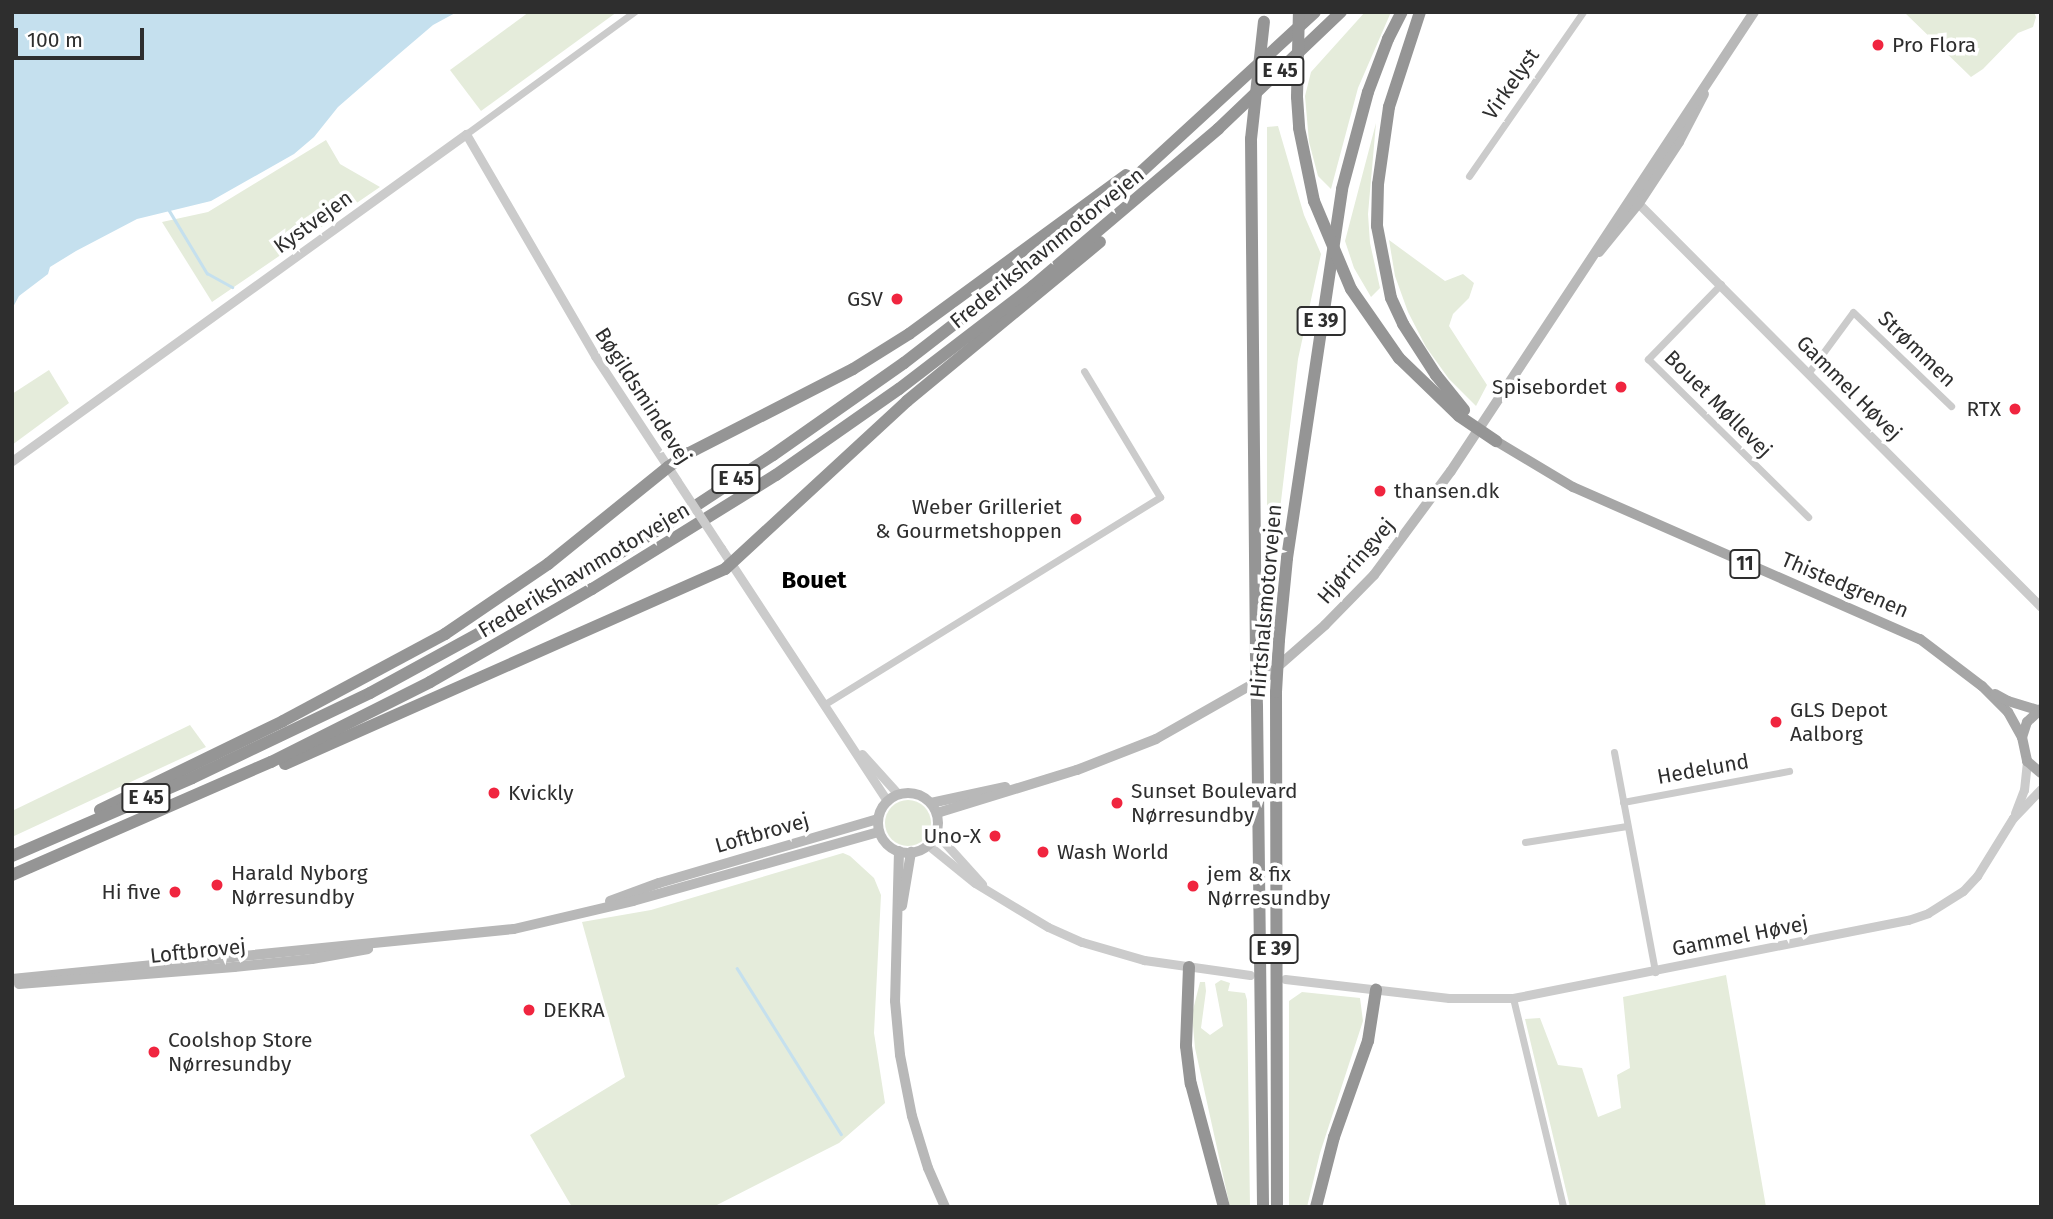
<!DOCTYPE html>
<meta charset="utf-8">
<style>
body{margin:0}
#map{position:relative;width:2053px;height:1219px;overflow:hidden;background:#fff;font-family:"Fira Sans",sans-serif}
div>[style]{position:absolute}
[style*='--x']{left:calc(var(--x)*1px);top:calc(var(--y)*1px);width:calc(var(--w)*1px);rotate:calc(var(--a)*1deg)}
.green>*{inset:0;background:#e5ecdb}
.round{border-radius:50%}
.water>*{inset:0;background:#c5e0ee}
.stream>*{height:2.5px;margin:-1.25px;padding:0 1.25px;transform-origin:1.25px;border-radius:1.25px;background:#c5e0ee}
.minor>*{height:7px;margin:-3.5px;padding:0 3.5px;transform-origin:3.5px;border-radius:3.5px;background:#cbcbcb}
.tertiary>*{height:9px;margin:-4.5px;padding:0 4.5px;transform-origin:4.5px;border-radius:4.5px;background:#cbcbcb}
.secondary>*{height:10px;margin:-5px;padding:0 5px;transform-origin:5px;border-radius:5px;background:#b8b8b8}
.secondary>.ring{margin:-5px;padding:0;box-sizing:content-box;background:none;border:10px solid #b8b8b8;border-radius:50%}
.primary>*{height:10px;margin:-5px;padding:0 5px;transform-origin:5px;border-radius:5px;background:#a6a6a6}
.motorway>*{height:12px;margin:-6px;padding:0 6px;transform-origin:6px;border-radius:6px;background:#959595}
.tertiary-bridge>*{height:9px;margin:-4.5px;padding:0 4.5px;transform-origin:4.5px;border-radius:4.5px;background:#cbcbcb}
.motorway-bridge>*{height:12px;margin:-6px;padding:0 6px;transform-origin:6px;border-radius:6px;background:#959595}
.dots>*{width:19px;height:19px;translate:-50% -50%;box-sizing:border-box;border:4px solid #fff;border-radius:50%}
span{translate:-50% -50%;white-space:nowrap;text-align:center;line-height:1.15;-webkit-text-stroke:7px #fff;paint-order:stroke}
.shield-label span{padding:2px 5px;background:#fff;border:2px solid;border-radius:5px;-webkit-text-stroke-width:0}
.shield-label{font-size:19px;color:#2e2e2e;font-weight:700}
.poi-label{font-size:21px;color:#2e2e2e}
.left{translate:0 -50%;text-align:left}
.right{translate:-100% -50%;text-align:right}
.street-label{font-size:21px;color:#2e2e2e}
.quarter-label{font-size:24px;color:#000;font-weight:700}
.frame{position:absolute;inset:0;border:14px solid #2e2e2e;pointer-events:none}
.scale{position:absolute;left:14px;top:28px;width:130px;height:32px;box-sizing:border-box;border:4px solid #2e2e2e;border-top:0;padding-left:9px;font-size:21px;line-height:24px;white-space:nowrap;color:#2e2e2e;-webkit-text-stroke:5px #fff;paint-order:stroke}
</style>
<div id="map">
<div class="green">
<div style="clip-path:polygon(529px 12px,617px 12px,481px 111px,450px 70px)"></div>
<div style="clip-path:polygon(1365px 12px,1391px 12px,1358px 88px,1331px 189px,1318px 176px,1309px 142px,1305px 96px,1311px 72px)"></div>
<div style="clip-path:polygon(1904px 12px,2034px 12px,2036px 17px,2033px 27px,2018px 33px,1983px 69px,1971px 77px)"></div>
<div style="clip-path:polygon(1376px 123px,1368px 214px,1370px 243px,1380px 288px,1371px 297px,1354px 268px,1345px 241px)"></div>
<div style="clip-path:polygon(1278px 126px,1304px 215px,1321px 254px,1298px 359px,1273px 568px,1267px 568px,1267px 127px)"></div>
<div style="clip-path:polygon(326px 140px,340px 164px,380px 187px,212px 302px,162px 222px,208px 212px)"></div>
<div style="clip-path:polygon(1389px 240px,1445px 281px,1463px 274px,1474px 283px,1469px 298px,1453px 314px,1449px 326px,1487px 385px,1476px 406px,1449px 379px,1426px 347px,1408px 312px,1395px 276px)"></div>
<div style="clip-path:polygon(49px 370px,69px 403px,12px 445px,12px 394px)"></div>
<div style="clip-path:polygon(190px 725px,206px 747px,12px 837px,12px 811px)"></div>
<div class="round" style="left:885px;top:800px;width:46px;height:46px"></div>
<div style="clip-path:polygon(843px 853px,850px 856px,874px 878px,881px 895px,874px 1033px,885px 1103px,839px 1143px,713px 1207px,572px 1207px,530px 1135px,625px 1077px,582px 922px,651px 910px)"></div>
<div style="clip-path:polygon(1726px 975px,1766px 1207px,1570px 1207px,1525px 1019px,1540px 1018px,1558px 1065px,1582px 1068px,1598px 1117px,1621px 1108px,1617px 1075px,1630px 1068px,1623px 997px)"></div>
<div style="clip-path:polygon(1221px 980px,1230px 983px,1228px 991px,1245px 993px,1247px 1000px,1250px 1207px,1230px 1207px,1195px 1048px,1192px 1014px,1200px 982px,1205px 982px,1206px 991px,1201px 1028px,1210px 1035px,1223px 1026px,1215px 984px)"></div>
<div style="clip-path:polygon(1302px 992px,1360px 998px,1363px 1021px,1320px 1153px,1307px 1207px,1289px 1207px,1289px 1001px)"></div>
</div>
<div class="water">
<div style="clip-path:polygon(12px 12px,457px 12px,433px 25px,399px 54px,338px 107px,314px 137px,294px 154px,211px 201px,137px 219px,76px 251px,50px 267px,48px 274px,19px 296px,12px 309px)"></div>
</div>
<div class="stream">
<div style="--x:169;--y:210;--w:74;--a:58.9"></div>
<div style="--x:207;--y:273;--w:29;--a:29"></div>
<div style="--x:737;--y:968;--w:196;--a:57.9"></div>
</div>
<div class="minor">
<div style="--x:466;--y:134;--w:208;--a:-36"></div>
<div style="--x:1469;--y:176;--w:200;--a:-55.2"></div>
<div style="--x:1721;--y:284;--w:105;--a:134.2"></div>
<div style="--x:1648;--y:359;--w:225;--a:44.6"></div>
<div style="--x:1809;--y:372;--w:74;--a:-53.7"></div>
<div style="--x:1853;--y:312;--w:136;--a:43.8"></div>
<div style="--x:825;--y:704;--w:394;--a:-31.7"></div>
<div style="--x:1160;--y:497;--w:147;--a:-121.1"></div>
<div style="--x:1614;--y:752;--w:224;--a:79.4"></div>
<div style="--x:1623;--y:802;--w:169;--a:-10.6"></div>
<div style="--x:1525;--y:842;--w:103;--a:-8.9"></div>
<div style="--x:1513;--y:998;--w:215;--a:76.5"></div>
</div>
<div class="tertiary">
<div style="--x:1634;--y:199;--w:576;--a:45.07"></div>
<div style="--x:12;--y:461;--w:560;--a:-35.76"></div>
<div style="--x:466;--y:134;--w:257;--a:59.8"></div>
<div style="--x:595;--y:356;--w:149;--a:56.7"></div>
<div style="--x:721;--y:548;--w:303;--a:56.7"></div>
<div style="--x:862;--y:754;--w:54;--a:48"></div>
<div style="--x:2015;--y:813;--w:25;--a:-69"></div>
<div style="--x:2024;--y:790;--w:29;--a:-84"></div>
<div style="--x:936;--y:833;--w:69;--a:48"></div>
<div style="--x:928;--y:845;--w:60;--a:39"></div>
<div style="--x:975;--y:883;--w:85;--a:31.1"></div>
<div style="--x:1048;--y:927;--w:37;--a:24"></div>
<div style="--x:1082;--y:942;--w:65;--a:16.2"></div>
<div style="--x:1144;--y:960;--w:107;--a:8.1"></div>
<div style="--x:1285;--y:979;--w:165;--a:6.6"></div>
<div style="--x:1449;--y:998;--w:64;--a:0"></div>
<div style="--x:1513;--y:998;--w:403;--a:-11.2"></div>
<div style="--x:1908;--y:920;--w:21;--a:-19"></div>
<div style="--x:1928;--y:913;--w:41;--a:-32.2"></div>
<div style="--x:1963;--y:891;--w:21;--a:-47"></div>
<div style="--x:1977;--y:876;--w:68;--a:-58.2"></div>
<div style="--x:2013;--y:818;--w:40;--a:-46"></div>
</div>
<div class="secondary">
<div style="--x:1599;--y:252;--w:63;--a:-50.8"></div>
<div style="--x:1639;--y:203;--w:73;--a:-56.7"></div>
<div style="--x:1679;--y:142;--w:54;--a:-62.5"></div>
<div class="ring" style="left:878px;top:793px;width:50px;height:50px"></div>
<div style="--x:931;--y:803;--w:76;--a:-12.2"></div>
<div style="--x:937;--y:813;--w:146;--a:-17.1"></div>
<div style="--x:1077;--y:770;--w:85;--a:-21.4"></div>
<div style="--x:1156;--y:739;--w:128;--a:-29.6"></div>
<div style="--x:1267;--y:676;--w:77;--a:-41.3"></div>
<div style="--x:1325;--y:625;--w:70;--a:-45.6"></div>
<div style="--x:1374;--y:575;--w:129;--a:-53.5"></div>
<div style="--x:1451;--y:471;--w:550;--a:-56.57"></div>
<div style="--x:899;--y:851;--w:150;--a:91.5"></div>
<div style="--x:895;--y:1001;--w:54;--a:84.7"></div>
<div style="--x:900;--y:1055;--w:62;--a:78.9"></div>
<div style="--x:912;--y:1116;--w:54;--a:72.9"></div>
<div style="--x:928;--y:1168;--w:43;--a:66.4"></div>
<div style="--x:610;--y:901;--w:52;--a:-20.2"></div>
<div style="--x:659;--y:883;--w:228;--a:-16.3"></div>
<div style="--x:902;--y:906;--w:55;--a:-80.5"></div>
<div style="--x:12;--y:979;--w:504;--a:-5.69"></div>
<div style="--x:514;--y:929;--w:122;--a:-13.2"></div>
<div style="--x:633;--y:901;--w:255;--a:-15.7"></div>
<div style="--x:19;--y:984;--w:216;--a:-4.5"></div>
<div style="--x:234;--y:967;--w:78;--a:-5.9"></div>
<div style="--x:312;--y:959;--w:57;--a:-10.1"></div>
</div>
<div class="primary">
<div style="--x:1496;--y:441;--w:90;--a:30.9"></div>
<div style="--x:1573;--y:487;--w:379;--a:23.7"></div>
<div style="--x:1920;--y:639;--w:78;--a:37.2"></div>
<div style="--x:1982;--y:686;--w:37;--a:45"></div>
<div style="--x:2008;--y:712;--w:29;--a:61"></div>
<div style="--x:1995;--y:694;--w:15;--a:28"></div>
<div style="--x:2008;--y:701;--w:31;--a:17"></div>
<div style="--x:2041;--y:709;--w:19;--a:137"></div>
<div style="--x:2027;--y:722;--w:16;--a:108"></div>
<div style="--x:2022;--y:737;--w:25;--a:78"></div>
<div style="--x:2027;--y:761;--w:18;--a:41"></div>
</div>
<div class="motorway">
<div style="--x:1420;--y:12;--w:100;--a:108.1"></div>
<div style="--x:1389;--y:107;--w:78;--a:98.1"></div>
<div style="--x:1378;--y:184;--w:42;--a:91.4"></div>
<div style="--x:1377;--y:226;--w:73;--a:79"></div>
<div style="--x:1391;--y:298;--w:29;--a:65"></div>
<div style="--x:1403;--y:324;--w:61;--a:57.1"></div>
<div style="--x:1436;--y:375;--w:45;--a:51.3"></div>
<div style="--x:1297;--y:97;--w:31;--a:86"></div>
<div style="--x:1299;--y:128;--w:75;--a:78.4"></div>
<div style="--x:1251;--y:139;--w:517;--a:89.45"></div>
<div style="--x:1351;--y:289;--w:84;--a:55.2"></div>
<div style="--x:1399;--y:358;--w:83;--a:44"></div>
<div style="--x:1279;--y:640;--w:82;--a:-84.4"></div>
<div style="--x:1287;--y:558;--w:373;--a:-81.5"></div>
<div style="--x:1342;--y:189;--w:100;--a:-75"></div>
<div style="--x:1368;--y:92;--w:57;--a:-69.3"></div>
<div style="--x:1388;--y:39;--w:30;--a:-63"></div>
<div style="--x:1276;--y:692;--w:515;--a:89.89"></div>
<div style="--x:1257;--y:706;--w:501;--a:89.31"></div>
<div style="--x:285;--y:764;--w:481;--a:-23.9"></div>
<div style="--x:725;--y:569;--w:248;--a:-42.7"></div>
<div style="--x:907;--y:401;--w:250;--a:-39.5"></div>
<div style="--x:100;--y:810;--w:203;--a:-25.9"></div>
<div style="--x:283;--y:721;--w:184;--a:-28.2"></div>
<div style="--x:445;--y:634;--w:125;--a:-34.2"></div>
<div style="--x:548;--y:564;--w:154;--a:-38.9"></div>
<div style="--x:668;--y:467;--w:25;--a:-34"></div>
<div style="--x:689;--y:453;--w:184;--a:-27.1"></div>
<div style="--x:853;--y:369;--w:66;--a:-32"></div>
<div style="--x:909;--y:334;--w:269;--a:-36.2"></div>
<div style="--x:12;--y:856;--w:196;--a:-23.4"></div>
<div style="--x:192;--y:778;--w:197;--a:-25.5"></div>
<div style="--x:370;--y:693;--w:225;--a:-28.7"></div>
<div style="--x:567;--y:585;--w:125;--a:-31.3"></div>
<div style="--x:674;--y:520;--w:118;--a:-33.3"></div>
<div style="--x:773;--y:455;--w:160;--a:-35.1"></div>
<div style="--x:904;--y:363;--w:124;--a:-37.8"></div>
<div style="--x:1002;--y:287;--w:180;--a:-39.6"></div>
<div style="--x:1141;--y:172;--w:236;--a:-42.6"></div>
<div style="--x:12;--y:875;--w:283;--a:-23.6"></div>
<div style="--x:271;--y:762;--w:178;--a:-26.7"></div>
<div style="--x:430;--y:682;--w:187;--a:-29.9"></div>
<div style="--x:592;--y:589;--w:216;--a:-31.8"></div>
<div style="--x:776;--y:475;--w:150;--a:-35"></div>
<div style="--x:899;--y:389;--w:169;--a:-37.5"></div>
<div style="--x:1033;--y:286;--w:243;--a:-40.3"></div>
<div style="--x:1218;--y:129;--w:170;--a:-43.6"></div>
<div style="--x:1189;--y:967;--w:79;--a:92.2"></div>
<div style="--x:1186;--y:1046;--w:38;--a:83"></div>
<div style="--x:1191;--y:1084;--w:127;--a:75"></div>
<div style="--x:1316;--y:1207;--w:72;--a:-75.6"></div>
<div style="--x:1334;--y:1137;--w:102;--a:-70.5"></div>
<div style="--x:1368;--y:1041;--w:52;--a:-81.1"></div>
</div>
<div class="tertiary-bridge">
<div style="--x:677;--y:481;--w:80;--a:56.7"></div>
</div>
<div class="motorway-bridge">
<div style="--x:1297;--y:97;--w:85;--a:-88.7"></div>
<div style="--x:1251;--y:139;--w:118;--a:-83.7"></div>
<div style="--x:1314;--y:201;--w:95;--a:67.2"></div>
<div style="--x:1459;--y:416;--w:45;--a:34"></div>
<div style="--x:1256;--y:656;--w:50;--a:88.9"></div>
<div style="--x:1276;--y:692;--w:52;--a:-86.7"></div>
</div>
<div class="dots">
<div style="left:1878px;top:45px;background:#f0253f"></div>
<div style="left:897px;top:299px;background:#f0253f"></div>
<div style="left:1621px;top:387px;background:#f0253f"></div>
<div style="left:2015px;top:409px;background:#f0253f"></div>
<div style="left:1380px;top:491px;background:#f0253f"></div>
<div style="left:1076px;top:519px;background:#f0253f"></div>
<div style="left:1776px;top:722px;background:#f0253f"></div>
<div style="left:494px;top:793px;background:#f0253f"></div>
<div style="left:1117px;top:803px;background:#f0253f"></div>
<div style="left:995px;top:836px;background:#f0253f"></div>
<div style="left:1043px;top:852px;background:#f0253f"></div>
<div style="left:217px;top:885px;background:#f0253f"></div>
<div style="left:1193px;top:886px;background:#f0253f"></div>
<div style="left:175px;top:892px;background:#f0253f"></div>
<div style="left:529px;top:1010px;background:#f0253f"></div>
<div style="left:154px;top:1052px;background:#f0253f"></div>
</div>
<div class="shield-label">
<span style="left:1280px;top:71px">E 45</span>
<span style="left:1321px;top:321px">E 39</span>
<span style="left:736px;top:479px">E 45</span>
<span style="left:1745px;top:564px">11</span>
<span style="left:146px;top:798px">E 45</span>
<span style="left:1274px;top:949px">E 39</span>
</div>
<div class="poi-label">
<span class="left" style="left:1892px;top:45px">Pro Flora</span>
<span class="right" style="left:883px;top:299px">GSV</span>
<span class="right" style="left:1607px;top:387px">Spisebordet</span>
<span class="right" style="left:2001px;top:409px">RTX</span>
<span class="left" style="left:1394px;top:491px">thansen.dk</span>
<span class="right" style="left:1062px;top:519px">Weber Grilleriet<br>&amp; Gourmetshoppen</span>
<span class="left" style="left:1790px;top:722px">GLS Depot<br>Aalborg</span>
<span class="left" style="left:1131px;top:803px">Sunset Boulevard<br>Nørresundby</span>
<span class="left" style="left:508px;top:793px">Kvickly</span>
<span class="right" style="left:981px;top:836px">Uno-X</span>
<span class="left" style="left:1057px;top:852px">Wash World</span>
<span class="left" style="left:231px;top:885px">Harald Nyborg<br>Nørresundby</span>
<span class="left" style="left:1207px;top:886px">jem &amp; fix<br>Nørresundby</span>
<span class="right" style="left:161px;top:892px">Hi five</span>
<span class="left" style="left:543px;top:1010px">DEKRA</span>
<span class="left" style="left:168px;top:1052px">Coolshop Store<br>Nørresundby</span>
</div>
<div class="street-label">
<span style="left:1511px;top:84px;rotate:-55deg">Virkelyst</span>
<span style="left:313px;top:222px;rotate:-36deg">Kystvejen</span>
<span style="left:1047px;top:248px;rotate:-39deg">Frederikshavnmotorvejen</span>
<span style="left:1917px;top:349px;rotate:44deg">Strømmen</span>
<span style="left:1849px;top:388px;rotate:45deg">Gammel Høvej</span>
<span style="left:643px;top:396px;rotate:57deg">Bøgildsmindevej</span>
<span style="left:1718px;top:404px;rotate:45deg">Bouet Møllevej</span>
<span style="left:1356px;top:561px;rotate:-49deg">Hjørringvej</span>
<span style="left:584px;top:570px;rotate:-31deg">Frederikshavnmotorvejen</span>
<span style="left:1845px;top:585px;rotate:23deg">Thistedgrenen</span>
<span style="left:1266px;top:601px;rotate:-85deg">Hirtshalsmotorvejen</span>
<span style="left:1703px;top:769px;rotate:-10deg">Hedelund</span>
<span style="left:762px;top:833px;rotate:-16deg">Loftbrovej</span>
<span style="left:1740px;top:936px;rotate:-11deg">Gammel Høvej</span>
<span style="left:198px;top:951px;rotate:-6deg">Loftbrovej</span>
</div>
<div class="quarter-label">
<span style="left:814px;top:581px">Bouet</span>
</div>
<div class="frame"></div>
<div class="scale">100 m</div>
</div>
